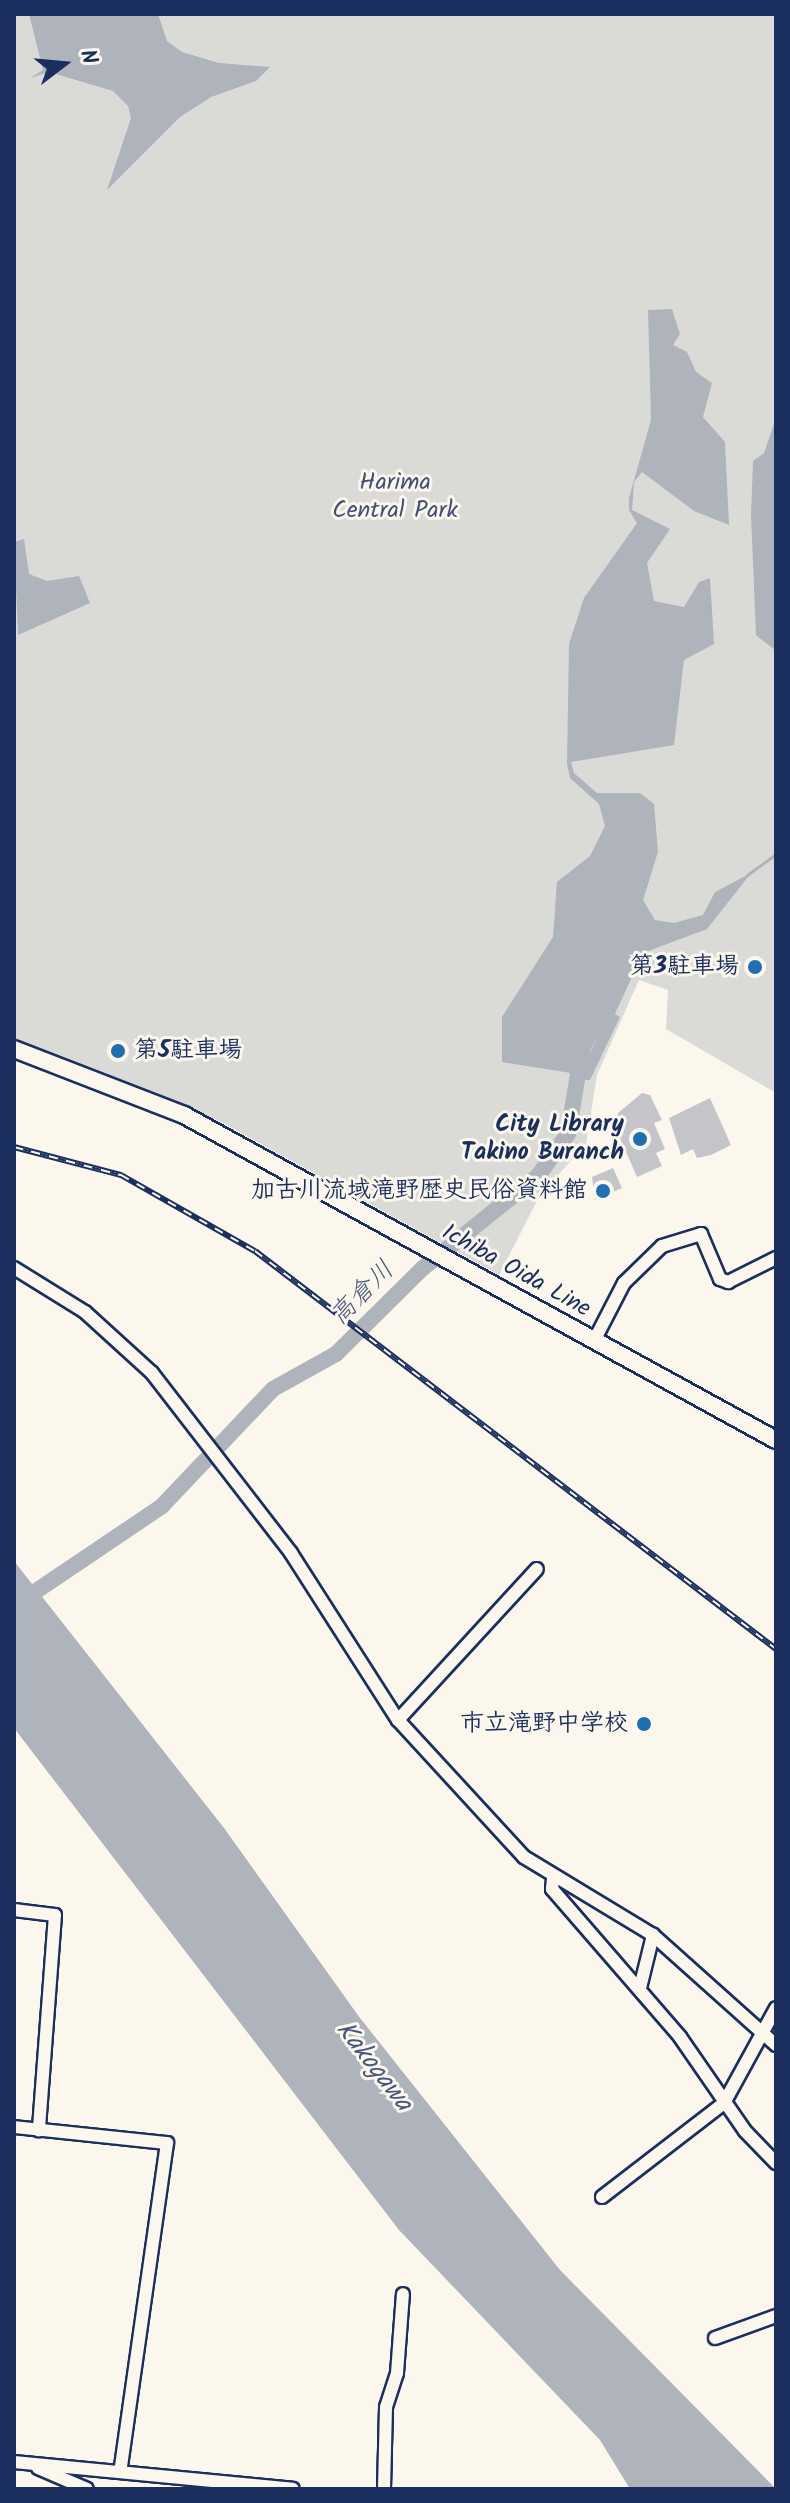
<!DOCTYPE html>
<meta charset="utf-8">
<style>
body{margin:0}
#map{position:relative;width:790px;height:2503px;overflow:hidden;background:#fbf7ec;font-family:Kalam,"Klee One",sans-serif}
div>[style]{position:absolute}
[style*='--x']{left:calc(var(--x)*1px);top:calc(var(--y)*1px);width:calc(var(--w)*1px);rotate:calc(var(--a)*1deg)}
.green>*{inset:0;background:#dadad7}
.water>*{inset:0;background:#afb3bb}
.stream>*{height:3px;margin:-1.5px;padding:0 1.5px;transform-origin:1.5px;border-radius:1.5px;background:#afb3bb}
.river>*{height:16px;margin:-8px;padding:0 8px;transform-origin:8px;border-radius:8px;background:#afb3bb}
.building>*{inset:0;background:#c3c5c9}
.roads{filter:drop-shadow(2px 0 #1b2f5e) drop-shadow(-2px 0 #1b2f5e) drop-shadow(0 2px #1b2f5e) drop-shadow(0 -2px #1b2f5e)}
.minor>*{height:12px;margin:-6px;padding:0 6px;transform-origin:6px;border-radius:6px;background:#fbf7ec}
.major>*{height:16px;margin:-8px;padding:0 8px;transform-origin:8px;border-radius:8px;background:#fbf7ec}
.rail>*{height:6px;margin-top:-3px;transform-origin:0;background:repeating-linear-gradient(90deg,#fbf7ec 0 9px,#1b2f5e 0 18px);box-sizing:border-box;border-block:2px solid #1b2f5e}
.dots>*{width:22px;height:22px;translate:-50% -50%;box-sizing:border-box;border:4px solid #fbf7ec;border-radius:50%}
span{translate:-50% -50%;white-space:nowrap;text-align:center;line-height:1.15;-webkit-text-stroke:6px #fbf7ec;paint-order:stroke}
.park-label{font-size:24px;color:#415176}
.poi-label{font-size:24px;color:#1b2f5e;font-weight:700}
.right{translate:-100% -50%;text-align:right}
.left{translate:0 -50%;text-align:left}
.street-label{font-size:24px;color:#1b2f5e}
.water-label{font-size:26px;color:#47577a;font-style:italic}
.frame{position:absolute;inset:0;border:16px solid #1b2f5e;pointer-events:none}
.north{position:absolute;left:24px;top:24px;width:80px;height:80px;-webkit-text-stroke:6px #fbf7ec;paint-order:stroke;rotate:74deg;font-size:22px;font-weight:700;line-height:32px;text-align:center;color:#1b2f5e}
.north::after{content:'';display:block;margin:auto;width:28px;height:36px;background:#1b2f5e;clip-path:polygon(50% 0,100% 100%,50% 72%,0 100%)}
</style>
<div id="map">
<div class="green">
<div style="clip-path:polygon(14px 14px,776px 14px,776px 1093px,666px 1029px,668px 990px,639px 980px,597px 1075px,586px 1144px,540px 1195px,499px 1275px,219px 1121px,14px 1040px)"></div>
</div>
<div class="water">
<div style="clip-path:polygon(29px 14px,158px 14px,167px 41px,182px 52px,219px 63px,270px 67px,256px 81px,211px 97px,180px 117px,107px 190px,131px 118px,128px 106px,113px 91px,49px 72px,30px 78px,43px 70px)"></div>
<div style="clip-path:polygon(672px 309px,680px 334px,673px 345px,687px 352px,696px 372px,712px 383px,703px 417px,725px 442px,729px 525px,694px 511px,642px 472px,634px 482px,632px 510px,670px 529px,647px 563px,654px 601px,684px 607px,699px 582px,710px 578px,714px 644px,684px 660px,674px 745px,571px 762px,574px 773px,597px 793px,640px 793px,654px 804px,658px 852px,643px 900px,655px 920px,674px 923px,703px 915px,715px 892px,751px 873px,707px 929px,643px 953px,615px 1014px,620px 1017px,590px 1080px,585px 1080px,579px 1074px,600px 1033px,577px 1074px,502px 1062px,502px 1017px,553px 937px,557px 882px,590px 856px,605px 826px,599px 804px,570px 778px,567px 764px,569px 644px,584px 598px,637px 523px,629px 510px,629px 498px,651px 420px,648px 310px)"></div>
<div style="clip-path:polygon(776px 418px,776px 651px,756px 635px,751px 515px,753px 461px,764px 453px)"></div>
<div style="clip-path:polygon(24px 539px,29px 574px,47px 581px,79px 576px,90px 603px,18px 635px,14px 542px)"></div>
<div style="clip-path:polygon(14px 1561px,224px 1828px,360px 2018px,560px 2270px,776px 2489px,630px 2489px,600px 2440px,399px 2230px,14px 1728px)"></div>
</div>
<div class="stream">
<div style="--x:747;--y:875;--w:36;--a:-36"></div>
</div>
<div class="river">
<div style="--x:14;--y:1606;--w:179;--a:-34"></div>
<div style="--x:162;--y:1506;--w:161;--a:-46.5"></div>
<div style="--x:273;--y:1389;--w:72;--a:-29.1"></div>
<div style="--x:336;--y:1354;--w:122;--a:-44.7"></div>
<div style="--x:423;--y:1268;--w:147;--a:-38.7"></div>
<div style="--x:538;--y:1176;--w:52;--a:-54.5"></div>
<div style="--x:568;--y:1134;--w:91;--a:-80.5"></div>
</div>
<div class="building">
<div style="clip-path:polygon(642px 1093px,650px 1095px,662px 1120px,654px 1123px,665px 1149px,656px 1153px,662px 1166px,637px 1177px,616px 1129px,618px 1113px)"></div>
<div style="clip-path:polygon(710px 1098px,731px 1145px,711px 1155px,697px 1158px,693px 1149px,681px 1155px,669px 1118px)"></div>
<div style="clip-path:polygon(613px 1168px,622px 1188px,595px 1200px,592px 1177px)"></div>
</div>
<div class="roads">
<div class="minor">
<div style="--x:14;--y:1268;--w:84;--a:31.8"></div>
<div style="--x:85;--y:1312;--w:91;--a:42.3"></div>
<div style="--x:152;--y:1373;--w:227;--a:52.3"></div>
<div style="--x:291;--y:1553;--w:198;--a:57.4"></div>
<div style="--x:398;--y:1720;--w:186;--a:47.4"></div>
<div style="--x:524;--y:1857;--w:151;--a:31.2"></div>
<div style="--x:653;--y:1935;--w:165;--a:41.8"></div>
<div style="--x:594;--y:1341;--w:65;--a:-62.7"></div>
<div style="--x:624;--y:1283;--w:53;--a:-44.2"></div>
<div style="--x:662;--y:1246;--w:41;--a:-17.1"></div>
<div style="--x:701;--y:1234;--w:49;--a:67.1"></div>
<div style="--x:720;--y:1279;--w:9;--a:21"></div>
<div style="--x:728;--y:1282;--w:54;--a:-26.6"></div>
<div style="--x:398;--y:1720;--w:205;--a:-47.4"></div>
<div style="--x:553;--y:1879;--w:10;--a:96"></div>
<div style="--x:552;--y:1889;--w:196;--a:49.1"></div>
<div style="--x:680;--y:2037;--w:114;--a:55.3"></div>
<div style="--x:745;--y:2131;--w:45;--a:45.9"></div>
<div style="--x:14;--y:1910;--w:41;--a:7"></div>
<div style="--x:55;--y:1915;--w:216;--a:94.3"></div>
<div style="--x:640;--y:1988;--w:55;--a:-76.2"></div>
<div style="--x:14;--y:2127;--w:154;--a:6"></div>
<div style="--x:167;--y:2143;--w:328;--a:98.1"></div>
<div style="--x:602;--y:2197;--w:154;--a:-37.6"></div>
<div style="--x:724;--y:2103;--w:108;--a:-61.3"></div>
<div style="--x:715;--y:2338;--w:65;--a:-19.8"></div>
<div style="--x:14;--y:2462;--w:280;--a:5.5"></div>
<div style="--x:38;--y:2468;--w:53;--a:23.2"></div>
<div style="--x:384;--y:2489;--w:82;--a:-88.6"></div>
<div style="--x:386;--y:2407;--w:36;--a:-72"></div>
<div style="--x:397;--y:2373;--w:79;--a:-85.7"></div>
</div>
<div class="major">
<div style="--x:14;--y:1049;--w:182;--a:21.2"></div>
<div style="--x:184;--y:1115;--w:675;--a:28.77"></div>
</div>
</div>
<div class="rail">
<div style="--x:14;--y:1147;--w:111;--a:14.7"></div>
<div style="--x:121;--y:1175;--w:154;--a:29.6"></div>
<div style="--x:255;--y:1251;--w:656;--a:37.38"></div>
</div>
<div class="dots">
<div style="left:755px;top:967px;background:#1f6fb2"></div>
<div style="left:118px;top:1051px;background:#1f6fb2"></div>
<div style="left:640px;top:1139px;background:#1f6fb2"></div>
<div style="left:603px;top:1191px;background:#1f6fb2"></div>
<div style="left:644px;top:1724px;background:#1f6fb2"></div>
</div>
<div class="park-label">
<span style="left:395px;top:497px">Harima<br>Central Park</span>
</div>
<div class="poi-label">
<span class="right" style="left:739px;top:967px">第3駐車場</span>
<span class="left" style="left:134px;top:1051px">第5駐車場</span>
<span class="right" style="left:624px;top:1139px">City Library<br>Takino Buranch</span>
<span class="right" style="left:587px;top:1191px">加古川流域滝野歴史民俗資料館</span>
<span class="right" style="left:628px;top:1724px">市立滝野中学校</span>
</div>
<div class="street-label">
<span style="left:516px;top:1271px;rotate:29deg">Ichiba Oida Line</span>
</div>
<div class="water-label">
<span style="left:363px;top:1294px;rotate:-45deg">高倉川</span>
<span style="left:373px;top:2067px;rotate:52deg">Kakogawa</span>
</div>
<div class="frame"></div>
<div class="north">N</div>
</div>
